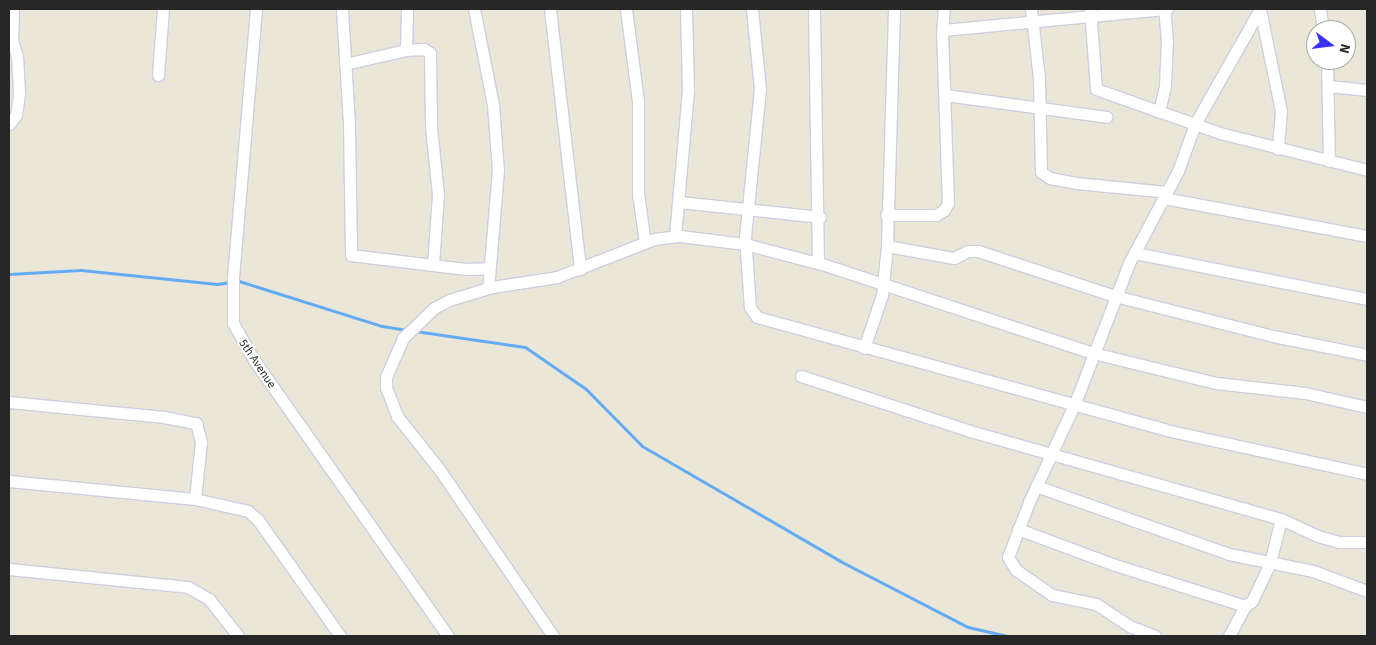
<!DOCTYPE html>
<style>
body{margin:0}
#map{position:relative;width:1376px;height:645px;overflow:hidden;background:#ebe7d8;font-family:"Source Sans 3",sans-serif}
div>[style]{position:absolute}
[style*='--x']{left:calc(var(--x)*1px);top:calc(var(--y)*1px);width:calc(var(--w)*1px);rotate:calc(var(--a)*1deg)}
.stream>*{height:3px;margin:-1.5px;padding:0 1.5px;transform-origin:1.5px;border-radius:1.5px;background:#63acf5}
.roads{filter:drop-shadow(1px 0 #cecde2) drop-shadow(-1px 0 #cecde2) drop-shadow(0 1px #cecde2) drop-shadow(0 -1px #cecde2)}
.minor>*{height:11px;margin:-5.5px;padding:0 5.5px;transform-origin:5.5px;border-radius:5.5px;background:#fff}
span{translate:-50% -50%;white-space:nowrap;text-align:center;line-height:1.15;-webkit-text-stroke:4px #fff;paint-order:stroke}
.street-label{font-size:12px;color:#272727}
.frame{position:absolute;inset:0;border:10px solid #272727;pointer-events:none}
.north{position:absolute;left:1306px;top:20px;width:50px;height:50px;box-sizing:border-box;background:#fff;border:1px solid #a9a9a9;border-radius:50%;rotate:105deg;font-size:14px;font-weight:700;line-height:20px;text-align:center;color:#272727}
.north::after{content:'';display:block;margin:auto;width:18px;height:22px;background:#3a31ff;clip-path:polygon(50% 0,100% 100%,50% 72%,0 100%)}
</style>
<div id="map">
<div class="stream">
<div style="--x:9;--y:274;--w:72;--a:-3.2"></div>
<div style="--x:81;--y:270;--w:137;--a:5.9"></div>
<div style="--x:217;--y:284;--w:22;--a:-8"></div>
<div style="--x:239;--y:281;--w:150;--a:17.5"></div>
<div style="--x:382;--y:326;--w:25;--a:9"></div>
<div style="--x:415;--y:331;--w:111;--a:8.3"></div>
<div style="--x:525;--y:347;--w:74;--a:34.5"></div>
<div style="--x:586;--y:389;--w:80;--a:45.5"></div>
<div style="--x:642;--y:446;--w:229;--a:30.1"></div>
<div style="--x:840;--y:561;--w:144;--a:27.3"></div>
<div style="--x:968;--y:627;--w:39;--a:13"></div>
</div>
<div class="roads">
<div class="minor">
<div style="--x:256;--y:9;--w:271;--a:94.9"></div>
<div style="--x:233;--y:279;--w:44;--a:90"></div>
<div style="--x:233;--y:323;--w:43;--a:60.4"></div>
<div style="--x:254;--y:360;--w:337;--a:54.9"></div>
<div style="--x:342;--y:9;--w:116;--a:86.5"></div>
<div style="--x:349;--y:125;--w:130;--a:89.1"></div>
<div style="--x:351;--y:255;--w:116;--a:6.9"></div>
<div style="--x:466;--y:269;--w:23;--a:-2"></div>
<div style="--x:474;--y:9;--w:98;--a:78.8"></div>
<div style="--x:493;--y:105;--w:65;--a:85.6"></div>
<div style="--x:498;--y:170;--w:118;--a:94.8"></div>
<div style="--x:550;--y:9;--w:262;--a:83.4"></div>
<div style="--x:626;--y:9;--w:93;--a:82.6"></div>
<div style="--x:638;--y:101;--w:92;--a:90"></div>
<div style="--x:638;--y:193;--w:50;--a:82"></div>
<div style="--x:752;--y:9;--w:80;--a:84.3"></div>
<div style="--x:760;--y:89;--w:148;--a:95.8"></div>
<div style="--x:745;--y:236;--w:71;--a:86"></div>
<div style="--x:750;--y:307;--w:12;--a:55"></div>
<div style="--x:757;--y:317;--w:424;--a:15.4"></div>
<div style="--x:1166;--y:430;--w:206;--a:12.3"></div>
<div style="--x:814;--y:9;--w:254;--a:89.1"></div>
<div style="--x:1031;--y:9;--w:69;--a:83.4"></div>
<div style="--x:1039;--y:78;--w:94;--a:88.8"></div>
<div style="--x:1041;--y:172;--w:11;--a:34"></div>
<div style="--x:1050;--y:178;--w:26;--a:11"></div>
<div style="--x:1076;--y:183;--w:91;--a:5.6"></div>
<div style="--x:1090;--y:9;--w:80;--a:85.7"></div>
<div style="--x:1096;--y:89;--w:132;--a:19.5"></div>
<div style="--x:1220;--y:133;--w:152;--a:14.1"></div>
<div style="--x:1260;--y:9;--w:104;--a:78.4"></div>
<div style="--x:1281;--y:111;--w:38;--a:95"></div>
<div style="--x:1320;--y:9;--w:21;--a:82"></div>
<div style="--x:943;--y:30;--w:225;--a:-5.4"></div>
<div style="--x:406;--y:50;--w:41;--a:-88.6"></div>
<div style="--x:1327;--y:60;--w:101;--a:88.9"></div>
<div style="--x:345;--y:64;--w:63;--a:-12.9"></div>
<div style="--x:406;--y:50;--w:18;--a:-3"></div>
<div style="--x:424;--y:49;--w:7;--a:34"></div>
<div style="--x:430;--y:53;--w:74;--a:89.2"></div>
<div style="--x:431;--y:127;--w:68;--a:84.1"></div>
<div style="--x:438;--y:195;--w:69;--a:94.1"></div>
<div style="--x:158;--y:75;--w:66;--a:-85.7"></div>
<div style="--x:1329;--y:86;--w:38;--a:6"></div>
<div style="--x:945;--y:95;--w:163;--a:7.7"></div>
<div style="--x:1159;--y:112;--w:27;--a:-77"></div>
<div style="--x:1165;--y:86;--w:45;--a:-87.5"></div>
<div style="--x:1167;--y:41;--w:32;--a:-95"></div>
<div style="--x:9;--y:124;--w:11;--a:-52"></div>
<div style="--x:16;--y:115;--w:22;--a:-82"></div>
<div style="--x:19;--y:93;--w:36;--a:-93"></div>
<div style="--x:17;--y:57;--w:19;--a:-106"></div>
<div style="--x:12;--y:39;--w:30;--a:-88"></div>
<div style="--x:1164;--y:198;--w:207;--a:10.6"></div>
<div style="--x:680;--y:202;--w:141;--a:6.1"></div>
<div style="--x:886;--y:215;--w:50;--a:0"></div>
<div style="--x:936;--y:215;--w:9;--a:-32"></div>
<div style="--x:944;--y:210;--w:8;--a:-60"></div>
<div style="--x:948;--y:203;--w:168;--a:-92"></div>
<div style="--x:942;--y:35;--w:26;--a:-86"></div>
<div style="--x:675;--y:236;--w:147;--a:-84.9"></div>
<div style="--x:688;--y:90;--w:81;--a:-91.4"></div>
<div style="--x:887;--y:246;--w:68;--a:10.2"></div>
<div style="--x:954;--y:258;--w:16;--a:-27"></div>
<div style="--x:968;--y:251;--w:10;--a:0"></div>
<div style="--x:978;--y:251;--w:144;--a:18.2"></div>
<div style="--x:1115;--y:296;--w:163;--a:14.2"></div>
<div style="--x:1273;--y:336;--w:96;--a:11.4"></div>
<div style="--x:1135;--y:253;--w:237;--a:11.2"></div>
<div style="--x:864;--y:348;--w:56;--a:-71.2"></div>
<div style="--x:882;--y:295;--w:49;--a:-84.2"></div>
<div style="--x:887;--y:246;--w:237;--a:-88.3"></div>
<div style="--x:801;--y:376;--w:178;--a:18"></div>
<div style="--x:970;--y:431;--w:323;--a:15.8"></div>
<div style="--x:1281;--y:519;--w:41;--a:24.7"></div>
<div style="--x:1318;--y:536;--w:22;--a:16"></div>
<div style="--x:1339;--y:542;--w:28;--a:0"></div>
<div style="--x:9;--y:402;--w:156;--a:5.5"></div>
<div style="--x:164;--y:417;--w:33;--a:11"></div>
<div style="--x:196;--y:423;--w:20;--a:75"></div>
<div style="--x:201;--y:442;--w:57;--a:96"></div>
<div style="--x:9;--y:481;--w:187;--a:5.5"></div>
<div style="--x:195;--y:499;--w:54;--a:12.8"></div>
<div style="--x:248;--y:511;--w:13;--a:42"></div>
<div style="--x:258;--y:520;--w:142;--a:54.7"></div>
<div style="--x:1036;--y:486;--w:205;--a:19.4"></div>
<div style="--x:1229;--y:554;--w:86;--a:11.4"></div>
<div style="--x:1313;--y:571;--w:58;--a:20.3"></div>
<div style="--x:1018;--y:529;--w:100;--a:20.4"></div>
<div style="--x:1112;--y:564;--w:139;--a:17.5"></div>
<div style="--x:1245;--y:606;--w:9;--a:-36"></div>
<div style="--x:1252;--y:601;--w:42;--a:-64.7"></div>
<div style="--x:1270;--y:563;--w:45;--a:-76"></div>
<div style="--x:9;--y:569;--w:180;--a:5.7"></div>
<div style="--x:188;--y:587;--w:24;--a:30"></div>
<div style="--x:209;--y:599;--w:47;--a:51.9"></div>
<div style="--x:553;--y:636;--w:202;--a:-124.3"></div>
<div style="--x:439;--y:469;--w:68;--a:-128.4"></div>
<div style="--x:397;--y:416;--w:30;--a:-111"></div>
<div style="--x:386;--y:388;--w:11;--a:-90"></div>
<div style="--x:386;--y:377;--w:43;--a:-66.4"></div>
<div style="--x:403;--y:338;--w:43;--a:-44.1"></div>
<div style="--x:434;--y:308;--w:17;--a:-28"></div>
<div style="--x:449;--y:300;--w:45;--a:-16.8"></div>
<div style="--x:492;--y:287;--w:66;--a:-8.7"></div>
<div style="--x:557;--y:277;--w:104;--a:-21.4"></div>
<div style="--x:654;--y:239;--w:26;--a:-7"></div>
<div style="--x:680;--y:236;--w:65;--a:7"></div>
<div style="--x:745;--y:244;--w:83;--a:14.7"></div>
<div style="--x:825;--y:265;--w:282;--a:18.2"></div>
<div style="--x:1093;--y:353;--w:127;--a:13.7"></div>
<div style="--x:1216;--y:383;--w:90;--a:6.4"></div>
<div style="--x:1305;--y:393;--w:64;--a:12.7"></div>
<div style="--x:1155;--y:636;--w:26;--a:-159"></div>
<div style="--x:1131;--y:627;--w:42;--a:-146.7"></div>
<div style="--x:1096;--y:604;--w:45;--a:-168.4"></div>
<div style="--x:1052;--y:595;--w:44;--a:-145.2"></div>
<div style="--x:1016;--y:570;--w:15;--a:-122"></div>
<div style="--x:1008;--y:557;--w:59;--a:-69.1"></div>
<div style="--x:1029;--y:502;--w:109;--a:-65.1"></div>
<div style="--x:1075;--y:403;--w:150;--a:-68.9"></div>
<div style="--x:1129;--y:263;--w:104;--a:-62"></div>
<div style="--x:1178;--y:171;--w:50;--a:-70.1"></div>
<div style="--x:1195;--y:124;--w:132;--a:-60.5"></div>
<div style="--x:1229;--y:636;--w:34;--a:-62"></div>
</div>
</div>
<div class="street-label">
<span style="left:257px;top:364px;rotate:56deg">5th Avenue</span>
</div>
<div class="frame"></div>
<div class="north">N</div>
</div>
